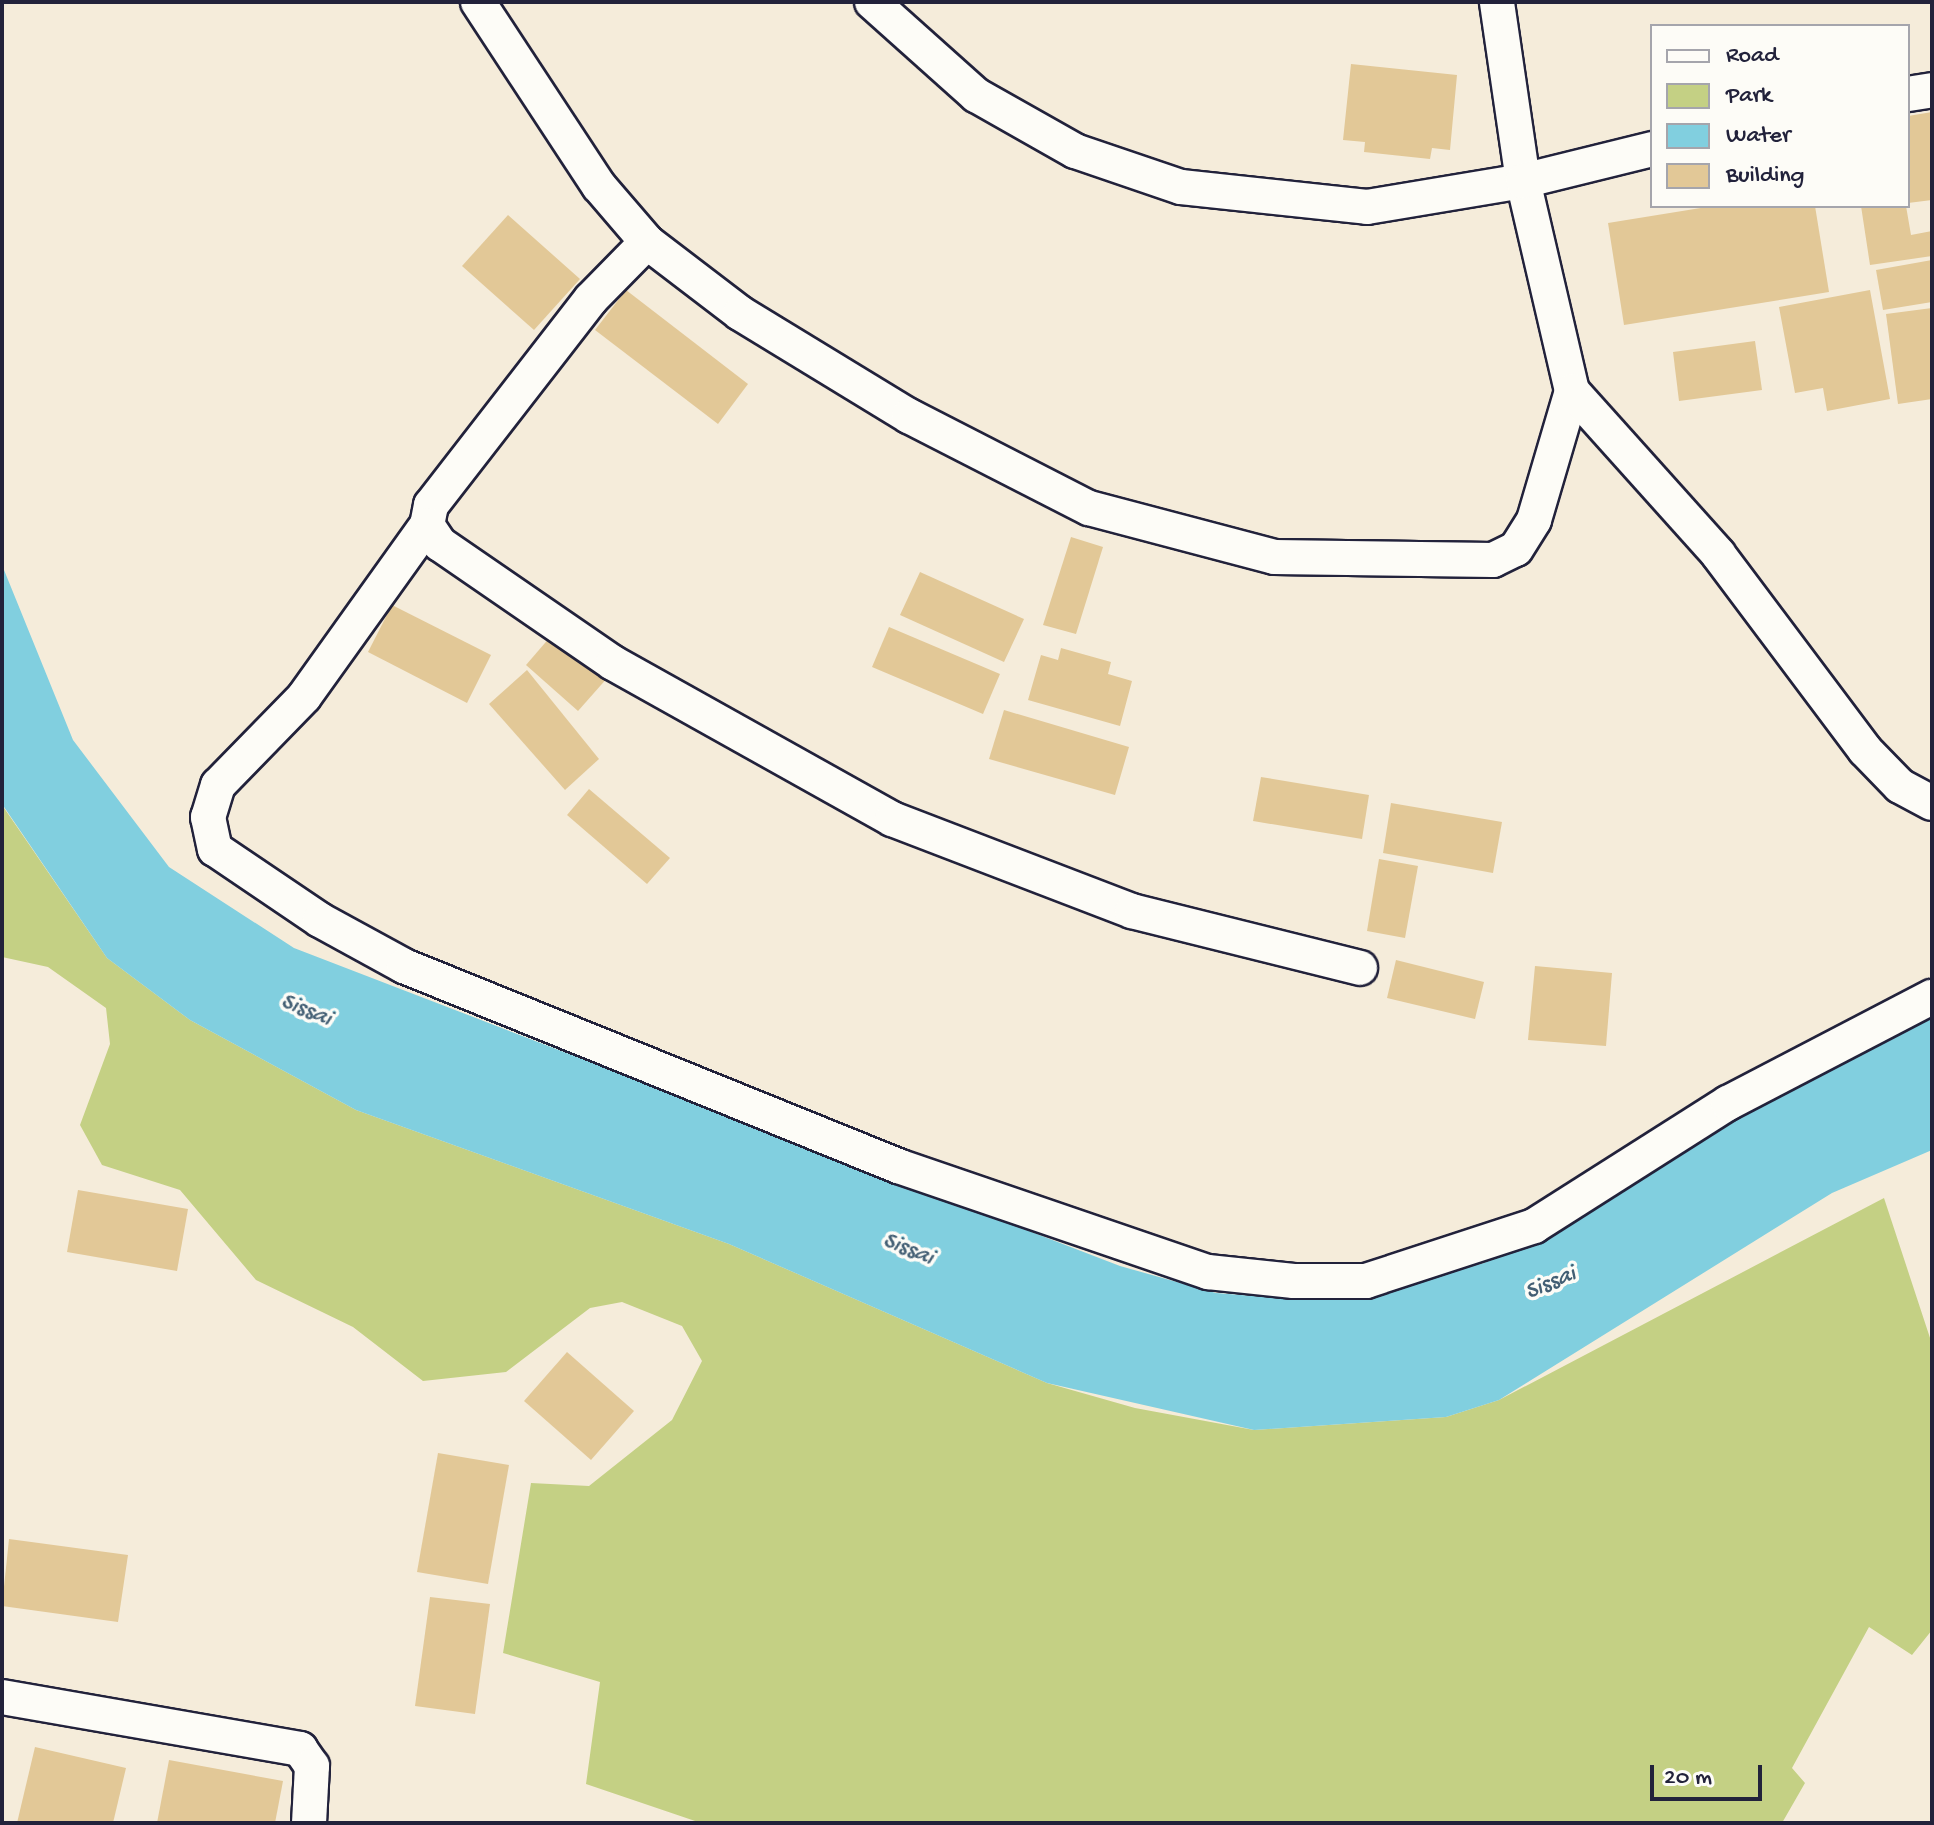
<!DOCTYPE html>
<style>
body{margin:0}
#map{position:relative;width:1934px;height:1825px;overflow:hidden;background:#f5ecda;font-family:"Gochi Hand",sans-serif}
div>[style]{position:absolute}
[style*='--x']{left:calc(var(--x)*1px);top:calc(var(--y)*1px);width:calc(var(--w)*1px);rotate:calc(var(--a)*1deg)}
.green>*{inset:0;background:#c4d084}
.water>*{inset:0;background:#81cfdf}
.building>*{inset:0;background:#e2c897}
.roads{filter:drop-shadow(2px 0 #22223b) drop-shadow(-2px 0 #22223b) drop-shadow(0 2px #22223b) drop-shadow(0 -2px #22223b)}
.minor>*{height:34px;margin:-17px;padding:0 17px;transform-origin:17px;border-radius:17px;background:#fdfcf7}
span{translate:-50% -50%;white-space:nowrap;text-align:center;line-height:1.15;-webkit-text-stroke:7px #fdfcf7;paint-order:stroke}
.water-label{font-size:24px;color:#435f74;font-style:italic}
.frame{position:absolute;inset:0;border:4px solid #22223b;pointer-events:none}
.legend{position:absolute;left:1650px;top:24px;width:260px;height:184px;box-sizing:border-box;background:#fdfcf7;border:2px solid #a5a5ac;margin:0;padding:10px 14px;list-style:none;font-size:24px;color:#22223b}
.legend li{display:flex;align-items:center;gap:16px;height:40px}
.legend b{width:40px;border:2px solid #a5a5ac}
.scale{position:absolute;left:1650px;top:1765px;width:112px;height:36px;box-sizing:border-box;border:4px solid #22223b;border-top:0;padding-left:10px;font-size:24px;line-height:28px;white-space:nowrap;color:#22223b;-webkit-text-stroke:6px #fdfcf7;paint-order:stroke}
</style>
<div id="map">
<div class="green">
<div style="clip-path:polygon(2px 805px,107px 958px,190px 1020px,356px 1110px,729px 1244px,1047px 1383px,1135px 1408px,1254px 1430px,1446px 1417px,1499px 1400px,1884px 1198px,1932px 1344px,1932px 1630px,1912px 1655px,1869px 1627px,1792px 1768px,1805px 1783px,1782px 1823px,701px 1823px,586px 1784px,600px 1682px,503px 1653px,531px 1483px,589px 1486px,672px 1420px,702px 1361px,682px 1326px,622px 1302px,590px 1308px,506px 1372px,423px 1381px,353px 1327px,256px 1280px,180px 1190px,102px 1165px,80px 1125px,110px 1044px,106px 1008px,48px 967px,2px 957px)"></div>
</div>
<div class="water">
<div style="clip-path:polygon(2px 565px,73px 740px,169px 867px,294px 948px,1120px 1266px,1216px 1293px,1292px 1299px,1376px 1294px,1484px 1263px,1847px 1055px,1932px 1017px,1932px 1150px,1832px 1193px,1499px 1400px,1446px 1417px,1254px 1430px,1047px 1383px,729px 1244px,356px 1110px,190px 1020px,107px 958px,2px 804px)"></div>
</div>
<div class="building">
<div style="clip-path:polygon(1351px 64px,1457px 75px,1450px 150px,1432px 148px,1430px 159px,1364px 152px,1365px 142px,1343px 140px)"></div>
<div style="clip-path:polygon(1932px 112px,1932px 200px,1908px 203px,1908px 116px)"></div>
<div style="clip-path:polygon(1713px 206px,1815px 206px,1829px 292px,1624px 325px,1608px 223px)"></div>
<div style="clip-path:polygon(1861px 206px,1906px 206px,1911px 235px,1932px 231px,1932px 256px,1870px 265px)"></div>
<div style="clip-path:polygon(508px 215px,580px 279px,534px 330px,462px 266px)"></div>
<div style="clip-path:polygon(1932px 260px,1932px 302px,1883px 310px,1876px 270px)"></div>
<div style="clip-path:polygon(626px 290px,748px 384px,718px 424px,595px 330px)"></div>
<div style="clip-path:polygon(1870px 290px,1890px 399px,1827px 411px,1823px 388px,1795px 393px,1779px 307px)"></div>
<div style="clip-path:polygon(1932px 308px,1932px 399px,1898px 404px,1886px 314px)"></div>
<div style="clip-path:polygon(1755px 341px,1762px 390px,1679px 401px,1673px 352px)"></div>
<div style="clip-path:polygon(1071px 537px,1103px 547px,1076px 634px,1043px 625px)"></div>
<div style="clip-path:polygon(920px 572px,1024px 619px,1004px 662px,900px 615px)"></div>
<div style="clip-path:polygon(392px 605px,491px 655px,467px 703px,368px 652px)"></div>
<div style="clip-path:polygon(889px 627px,1000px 674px,983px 714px,872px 667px)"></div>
<div style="clip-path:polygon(557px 629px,609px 676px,578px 711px,526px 665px)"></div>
<div style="clip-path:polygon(1061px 648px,1111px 662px,1108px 674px,1132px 681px,1120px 726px,1028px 700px,1041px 655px,1058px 660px)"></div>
<div style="clip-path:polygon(527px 670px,599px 759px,565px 790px,489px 704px)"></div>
<div style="clip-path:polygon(1004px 710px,1129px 747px,1115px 795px,989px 759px)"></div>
<div style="clip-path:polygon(1261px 777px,1369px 795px,1362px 839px,1253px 821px)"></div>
<div style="clip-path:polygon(589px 789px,670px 858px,647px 884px,567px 815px)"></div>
<div style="clip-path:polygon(1391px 803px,1502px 822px,1493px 873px,1383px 853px)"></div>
<div style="clip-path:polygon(1379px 859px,1418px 866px,1405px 938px,1367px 931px)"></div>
<div style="clip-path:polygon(1396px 960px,1484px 982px,1475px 1019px,1387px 998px)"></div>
<div style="clip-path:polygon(1535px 966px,1612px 973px,1606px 1046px,1528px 1040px)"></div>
<div style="clip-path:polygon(78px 1190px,188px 1209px,177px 1271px,67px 1252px)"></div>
<div style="clip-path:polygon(567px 1352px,634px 1411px,591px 1460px,524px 1401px)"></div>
<div style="clip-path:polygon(438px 1453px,509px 1465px,488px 1584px,417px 1572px)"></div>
<div style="clip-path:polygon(9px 1539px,128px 1555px,118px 1622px,2px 1606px)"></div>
<div style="clip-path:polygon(430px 1597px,490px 1604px,475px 1714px,415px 1706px)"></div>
<div style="clip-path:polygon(35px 1747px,126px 1768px,113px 1823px,17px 1823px)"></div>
<div style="clip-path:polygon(169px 1760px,283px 1781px,275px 1823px,157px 1823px)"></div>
</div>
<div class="roads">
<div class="minor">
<div style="--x:478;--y:2;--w:220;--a:56.7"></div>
<div style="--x:599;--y:186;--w:74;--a:49.4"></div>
<div style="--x:647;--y:242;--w:117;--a:37.4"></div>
<div style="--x:740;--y:313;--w:198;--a:31.4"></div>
<div style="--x:909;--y:416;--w:202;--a:27.1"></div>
<div style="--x:1089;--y:508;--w:191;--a:14.8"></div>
<div style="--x:1274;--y:557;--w:219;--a:0.8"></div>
<div style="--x:1493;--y:560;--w:25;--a:-26"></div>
<div style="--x:1516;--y:549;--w:34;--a:-58"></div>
<div style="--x:1534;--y:520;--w:134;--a:-73.6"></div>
<div style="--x:1572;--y:391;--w:216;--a:-103.1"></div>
<div style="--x:1523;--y:181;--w:181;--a:-98.3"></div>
<div style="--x:872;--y:2;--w:140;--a:41.8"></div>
<div style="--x:976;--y:95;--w:114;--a:29.5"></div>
<div style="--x:1075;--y:151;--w:112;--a:18.8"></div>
<div style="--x:1181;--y:187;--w:187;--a:6.1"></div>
<div style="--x:1367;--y:207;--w:158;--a:-9.5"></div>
<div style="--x:1523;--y:181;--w:133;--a:-13.9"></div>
<div style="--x:1908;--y:94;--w:24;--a:-9"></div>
<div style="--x:647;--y:242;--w:80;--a:134.5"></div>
<div style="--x:591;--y:299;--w:261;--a:127.8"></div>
<div style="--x:431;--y:505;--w:20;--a:101"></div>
<div style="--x:427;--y:525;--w:211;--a:125.6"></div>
<div style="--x:304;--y:697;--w:123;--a:134.3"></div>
<div style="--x:218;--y:785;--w:34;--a:107"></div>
<div style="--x:208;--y:817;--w:33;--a:78"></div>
<div style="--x:215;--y:849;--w:127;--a:34.1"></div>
<div style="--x:320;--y:920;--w:96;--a:28.7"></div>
<div style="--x:404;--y:966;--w:533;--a:22.04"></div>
<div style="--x:898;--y:1166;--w:328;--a:18.9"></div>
<div style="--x:1208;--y:1272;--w:86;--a:6"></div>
<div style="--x:1294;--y:1281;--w:72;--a:0"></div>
<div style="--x:1366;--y:1281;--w:177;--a:-18.1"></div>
<div style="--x:1534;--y:1226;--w:230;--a:-32.4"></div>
<div style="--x:1728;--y:1103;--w:230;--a:-27.5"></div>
<div style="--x:1572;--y:391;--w:219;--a:48.1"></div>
<div style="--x:1718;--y:554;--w:245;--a:53.1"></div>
<div style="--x:1865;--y:750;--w:50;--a:45.8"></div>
<div style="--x:1900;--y:786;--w:36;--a:28"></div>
<div style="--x:427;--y:525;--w:23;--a:56"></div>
<div style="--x:440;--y:544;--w:210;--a:34.5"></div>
<div style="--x:613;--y:663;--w:320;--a:29.2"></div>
<div style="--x:892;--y:819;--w:257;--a:21"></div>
<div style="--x:1132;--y:911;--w:235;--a:14"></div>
<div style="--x:2;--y:1697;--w:303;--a:9.9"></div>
<div style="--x:300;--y:1749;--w:21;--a:55"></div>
<div style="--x:312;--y:1766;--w:57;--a:93"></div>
</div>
</div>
<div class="water-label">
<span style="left:306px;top:1011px;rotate:22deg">Sissai</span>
<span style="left:908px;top:1250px;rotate:22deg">Sissai</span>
<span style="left:1551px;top:1284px;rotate:-23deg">Sissai</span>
</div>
<div class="frame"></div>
<ul class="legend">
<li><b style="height:10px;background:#fdfcf7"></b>Road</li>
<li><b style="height:22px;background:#c4d084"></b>Park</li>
<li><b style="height:22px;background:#81cfdf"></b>Water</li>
<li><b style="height:22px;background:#e2c897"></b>Building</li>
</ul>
<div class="scale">20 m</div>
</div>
